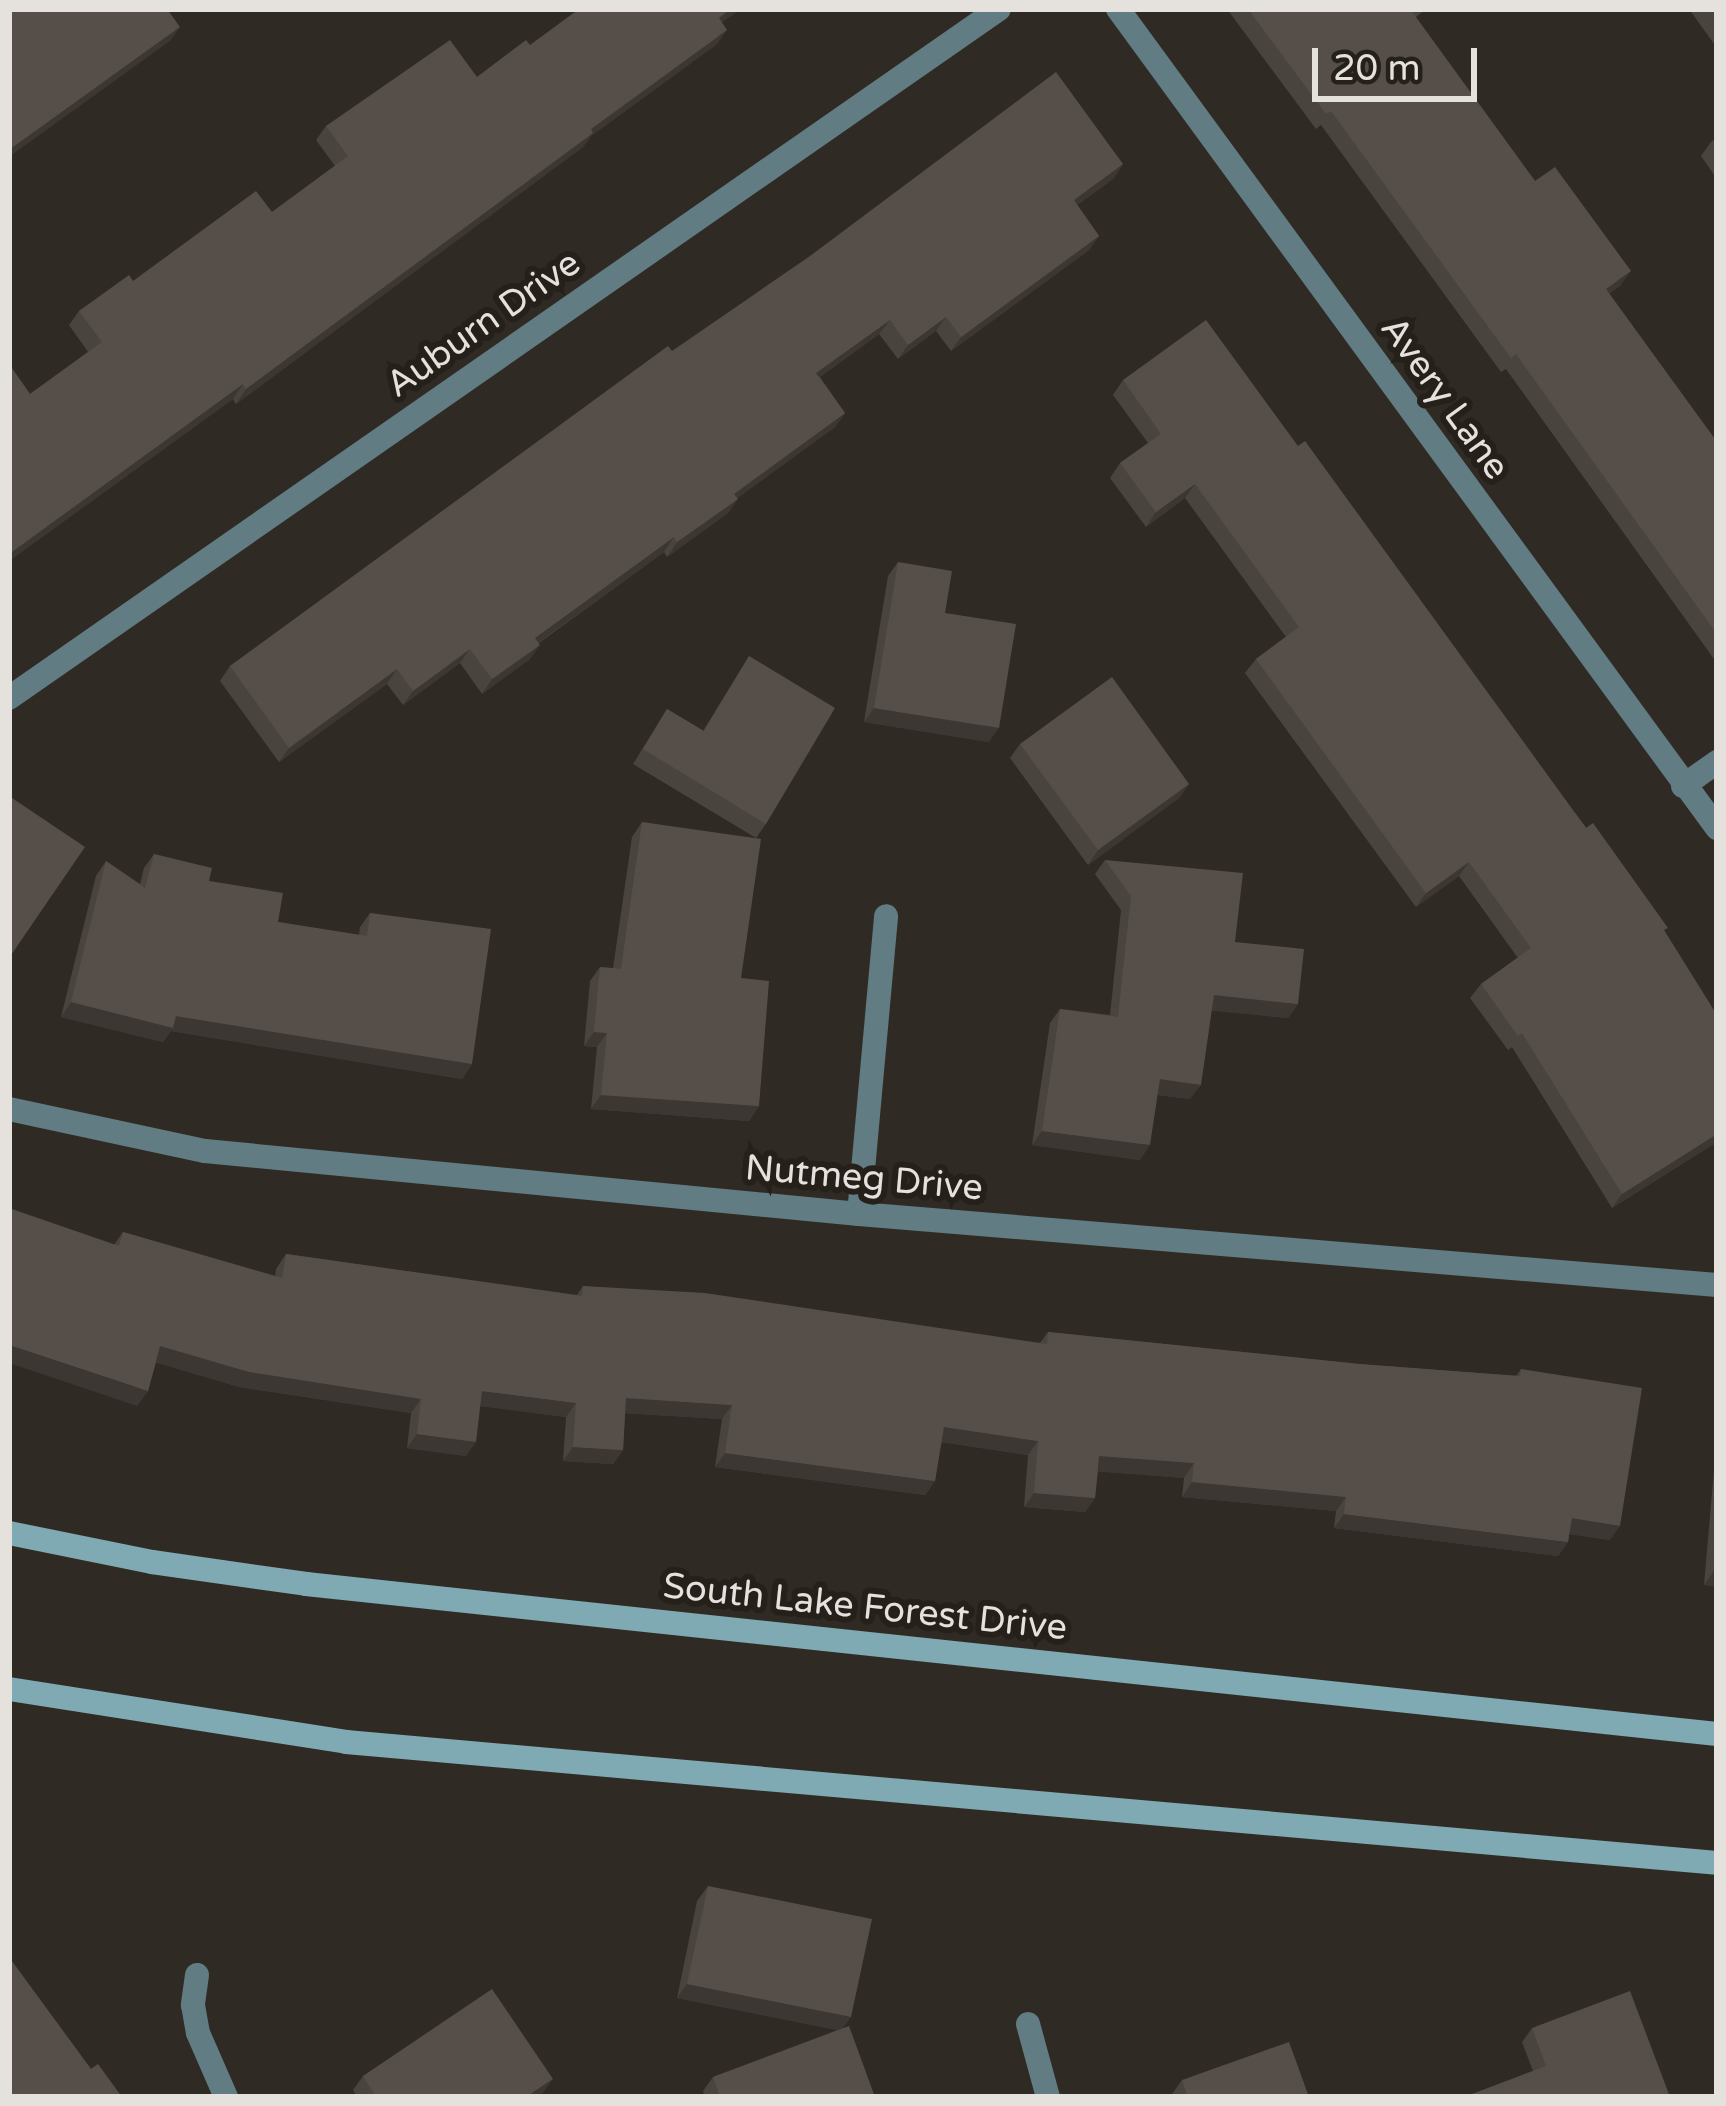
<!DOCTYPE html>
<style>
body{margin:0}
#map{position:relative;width:1726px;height:2106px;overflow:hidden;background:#302a24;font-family:"Varela Round",sans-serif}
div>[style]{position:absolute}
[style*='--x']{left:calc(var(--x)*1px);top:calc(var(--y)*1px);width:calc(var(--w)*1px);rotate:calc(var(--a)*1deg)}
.street>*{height:24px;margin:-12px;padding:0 12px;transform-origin:12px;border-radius:12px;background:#617c82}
.secondary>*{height:24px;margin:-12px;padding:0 12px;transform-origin:12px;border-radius:12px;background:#7faab3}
.wall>*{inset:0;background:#4a443f}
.shaded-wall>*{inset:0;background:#3c3733}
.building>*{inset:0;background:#564f49}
span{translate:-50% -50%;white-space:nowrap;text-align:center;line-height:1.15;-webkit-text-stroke:12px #26201b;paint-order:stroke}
.street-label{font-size:36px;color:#e5e1dd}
.frame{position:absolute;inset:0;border:12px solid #e5e1dd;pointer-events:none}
.scale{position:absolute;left:1312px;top:48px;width:165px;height:54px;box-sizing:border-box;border:6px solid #e5e1dd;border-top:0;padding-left:15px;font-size:36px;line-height:42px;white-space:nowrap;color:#e5e1dd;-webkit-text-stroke:9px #26201b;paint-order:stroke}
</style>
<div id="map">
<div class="street">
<div style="--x:1118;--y:9;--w:1015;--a:53.82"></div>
<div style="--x:9;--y:698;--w:1206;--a:-34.84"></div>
<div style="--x:1683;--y:786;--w:42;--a:-35.2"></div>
<div style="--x:9;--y:1109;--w:200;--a:12.1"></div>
<div style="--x:205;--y:1151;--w:657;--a:5.5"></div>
<div style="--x:859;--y:1214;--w:861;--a:4.73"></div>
<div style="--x:859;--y:1214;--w:299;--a:-84.8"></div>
<div style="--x:197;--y:1975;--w:30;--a:98"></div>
<div style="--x:193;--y:2005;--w:28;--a:80"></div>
<div style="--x:198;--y:2033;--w:70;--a:66.4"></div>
<div style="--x:1028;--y:2024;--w:76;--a:74.7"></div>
</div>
<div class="secondary">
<div style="--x:9;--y:1533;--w:146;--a:11.5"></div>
<div style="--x:152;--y:1562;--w:156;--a:8.1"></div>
<div style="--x:306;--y:1584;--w:1419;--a:6.07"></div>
<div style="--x:9;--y:1689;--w:341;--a:8.9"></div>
<div style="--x:346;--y:1742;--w:1376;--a:5.04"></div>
</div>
<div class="wall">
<div style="clip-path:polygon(1227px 9px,1426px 9px,1416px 17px,1535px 181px,1621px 285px,1609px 294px,1717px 442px,1717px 657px,1714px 659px,1506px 369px,1501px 372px,1321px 125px,1316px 129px)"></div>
<div style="clip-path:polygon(1689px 9px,1717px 9px,1717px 48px)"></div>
<div style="clip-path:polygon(722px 23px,717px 44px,591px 136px,583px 147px,236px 404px,233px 399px,9px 561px,9px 364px,30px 394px,88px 352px,69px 325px,79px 311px,133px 281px,272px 212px,335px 166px,316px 140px,326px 126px,477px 77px,530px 45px)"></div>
<div style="clip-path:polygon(1717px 137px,1717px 179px,1701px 156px,1711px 142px)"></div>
<div style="clip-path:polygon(1123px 164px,1113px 179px,1077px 205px,1099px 236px,1089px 250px,951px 351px,936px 331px,898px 359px,879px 334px,820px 377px,845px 413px,835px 427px,737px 498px,728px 513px,667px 557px,664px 552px,539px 643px,530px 659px,482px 694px,460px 663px,403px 705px,387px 684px,279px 762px,220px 681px,230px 666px,672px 351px)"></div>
<div style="clip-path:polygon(1123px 380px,1298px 446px,1665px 932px,1717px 1142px,1612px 1208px,1512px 1047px,1508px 1050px,1470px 998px,1481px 984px,1518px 958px,1459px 876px,1416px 907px,1245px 673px,1256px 659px,1286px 637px,1185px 498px,1146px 527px,1110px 478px,1120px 463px,1148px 443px,1113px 395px)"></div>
<div style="clip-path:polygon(898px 562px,945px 613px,989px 742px,864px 722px,888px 576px)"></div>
<div style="clip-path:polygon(749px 656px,766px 824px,756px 838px,633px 764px,667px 709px,703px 731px)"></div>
<div style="clip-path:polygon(1020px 744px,1189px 784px,1179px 798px,1088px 865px,1010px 758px)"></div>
<div style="clip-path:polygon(642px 822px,741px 978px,759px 1106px,749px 1121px,591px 1109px,597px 1047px,584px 1046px,590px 981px,600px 967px,613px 968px,632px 837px)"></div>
<div style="clip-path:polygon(154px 854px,209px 881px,278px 922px,359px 935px,360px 927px,370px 913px,472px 1064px,462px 1079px,171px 1031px,163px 1042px,61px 1017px,96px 876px,106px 861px,140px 884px,144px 868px)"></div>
<div style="clip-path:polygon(1105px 860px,1235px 942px,1298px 1004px,1288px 1018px,1211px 1010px,1190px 1099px,1157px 1095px,1140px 1160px,1032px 1145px,1050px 1023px,1060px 1009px,1110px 1015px,1121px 910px,1095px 874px)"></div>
<div style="clip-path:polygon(123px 1232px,275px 1276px,276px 1269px,286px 1254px,577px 1295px,583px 1286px,1040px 1343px,1048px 1332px,1359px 1364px,1516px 1376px,1521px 1369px,1610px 1540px,1569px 1534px,1568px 1542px,1558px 1556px,1334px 1528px,1336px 1511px,1182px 1497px,1184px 1478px,1098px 1471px,1095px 1498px,1085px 1512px,1024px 1507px,1028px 1455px,941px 1442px,935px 1481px,925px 1495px,715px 1467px,722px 1419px,625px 1413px,623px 1450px,613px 1464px,563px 1461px,566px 1417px,480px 1406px,466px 1456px,407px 1448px,411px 1413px,239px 1387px,156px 1362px,148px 1391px,137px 1406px,114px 1245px)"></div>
<div style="clip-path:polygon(1717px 1435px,1717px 1586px,1704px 1585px)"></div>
<div style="clip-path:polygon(708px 1886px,843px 2029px,875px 2097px,705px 2097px,703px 2091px,713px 2077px,838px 2030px,677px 1998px,697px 1901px)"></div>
<div style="clip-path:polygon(1532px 2028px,1670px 2097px,1533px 2071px,1522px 2042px)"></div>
<div style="clip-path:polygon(363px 2076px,543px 2093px,537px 2097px,357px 2097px,353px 2090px)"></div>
<div style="clip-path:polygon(1182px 2080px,1309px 2097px,1173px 2097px,1172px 2094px)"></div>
</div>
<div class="shaded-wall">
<div style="clip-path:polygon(731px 9px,741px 9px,709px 32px,719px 18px)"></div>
<div style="clip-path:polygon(180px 27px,170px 41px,9px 157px,9px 150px)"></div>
<div style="clip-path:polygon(727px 30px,717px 44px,591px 136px,583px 147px,236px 404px,246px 389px,591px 129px)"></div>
<div style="clip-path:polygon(1123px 164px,1113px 179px,1064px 215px,1074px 200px)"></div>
<div style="clip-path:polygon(1099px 236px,1089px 250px,951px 351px,961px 337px)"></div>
<div style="clip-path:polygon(1631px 271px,1621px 285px,1596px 303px,1606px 289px)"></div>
<div style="clip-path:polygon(946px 317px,936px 331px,898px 359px,908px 345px)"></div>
<div style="clip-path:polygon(890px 320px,879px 334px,806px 387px,816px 373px)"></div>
<div style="clip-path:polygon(243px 384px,233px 399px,9px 561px,9px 554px)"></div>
<div style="clip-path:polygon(845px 413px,835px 427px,724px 508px,734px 494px)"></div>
<div style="clip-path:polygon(1195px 484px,1185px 498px,1146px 527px,1156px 512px)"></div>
<div style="clip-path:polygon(738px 499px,728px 513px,667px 557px,677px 542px)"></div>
<div style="clip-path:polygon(674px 537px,664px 552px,525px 652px,535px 638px)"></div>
<div style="clip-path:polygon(540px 645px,530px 659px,482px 694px,492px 679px)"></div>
<div style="clip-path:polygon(470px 649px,460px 663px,403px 705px,413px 691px)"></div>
<div style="clip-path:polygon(397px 669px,387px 684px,279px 762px,289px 748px)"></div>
<div style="clip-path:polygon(874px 708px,999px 728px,989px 742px,864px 722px)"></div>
<div style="clip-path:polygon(1189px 784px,1179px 798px,1088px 865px,1098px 850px)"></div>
<div style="clip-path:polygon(1469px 862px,1459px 876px,1416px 907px,1426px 893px)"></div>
<div style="clip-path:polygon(1214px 995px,1298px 1004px,1288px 1018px,1203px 1010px)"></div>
<div style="clip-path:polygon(71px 1002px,176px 1016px,472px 1064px,462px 1079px,171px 1031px,163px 1042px,61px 1017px)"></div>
<div style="clip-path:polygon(594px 1032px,607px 1033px,597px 1047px,584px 1046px)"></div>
<div style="clip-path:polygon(1160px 1079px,1201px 1085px,1190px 1099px,1150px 1094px)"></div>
<div style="clip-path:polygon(601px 1095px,759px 1106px,749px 1121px,591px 1109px)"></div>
<div style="clip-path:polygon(1042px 1131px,1150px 1145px,1140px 1160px,1032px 1145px)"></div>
<div style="clip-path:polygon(1717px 1134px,1717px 1142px,1612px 1208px,1622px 1194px)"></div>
<div style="clip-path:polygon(9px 1345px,148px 1391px,137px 1406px,9px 1363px)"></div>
<div style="clip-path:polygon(160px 1346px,421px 1399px,411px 1413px,239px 1387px,150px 1361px)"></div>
<div style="clip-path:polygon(482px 1391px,576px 1403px,566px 1417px,472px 1405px)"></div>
<div style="clip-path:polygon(626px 1398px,732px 1405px,722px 1419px,616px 1413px)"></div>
<div style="clip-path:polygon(944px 1427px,1038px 1441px,1028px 1455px,934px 1441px)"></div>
<div style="clip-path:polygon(417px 1434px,476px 1442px,466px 1456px,407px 1448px)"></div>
<div style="clip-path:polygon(573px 1447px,623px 1450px,613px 1464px,563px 1461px)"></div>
<div style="clip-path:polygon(725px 1453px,935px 1481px,925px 1495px,715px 1467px)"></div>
<div style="clip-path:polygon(1099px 1456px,1194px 1463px,1184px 1478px,1089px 1471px)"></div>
<div style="clip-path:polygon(1192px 1482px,1346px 1497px,1336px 1511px,1182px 1497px)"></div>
<div style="clip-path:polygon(1034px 1493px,1095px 1498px,1085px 1512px,1024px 1507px)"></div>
<div style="clip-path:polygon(1344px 1514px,1568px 1542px,1558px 1556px,1334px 1528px)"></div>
<div style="clip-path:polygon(1572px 1518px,1620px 1526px,1610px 1540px,1562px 1533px)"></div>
<div style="clip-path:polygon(1714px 1571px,1717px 1571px,1717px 1586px,1704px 1585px)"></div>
<div style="clip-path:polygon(687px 1984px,851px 2017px,841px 2031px,677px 1998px)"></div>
<div style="clip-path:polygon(553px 2079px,543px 2093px,537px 2097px,526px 2097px)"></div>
</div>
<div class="building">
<div style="clip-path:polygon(9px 9px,167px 9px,180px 27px,9px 150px)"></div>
<div style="clip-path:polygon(579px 9px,731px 9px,719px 18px,727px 30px,591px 129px,593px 133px,246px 389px,243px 384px,9px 554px,9px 364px,30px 394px,102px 342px,79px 311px,129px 275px,133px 281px,256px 191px,272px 212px,348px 156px,326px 126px,450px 40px,477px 77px,526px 40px,530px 45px)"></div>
<div style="clip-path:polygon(1248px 9px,1416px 9px,1412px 12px,1535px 181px,1555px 167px,1631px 271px,1606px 289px,1717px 442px,1717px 634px,1516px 354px,1511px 358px,1331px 111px,1326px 114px)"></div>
<div style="clip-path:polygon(1056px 72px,1123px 164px,1074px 200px,1099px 236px,961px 337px,946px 317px,908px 345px,890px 320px,816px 373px,845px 413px,734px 494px,738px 499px,677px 542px,674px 537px,535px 638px,540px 645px,492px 679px,470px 649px,413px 691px,397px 669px,289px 748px,230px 666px,668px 346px,672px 351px,810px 256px)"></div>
<div style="clip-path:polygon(1206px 320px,1298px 446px,1305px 441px,1586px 828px,1593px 823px,1668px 928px,1664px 930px,1717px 1015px,1717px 1134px,1622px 1194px,1522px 1033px,1518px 1036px,1481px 984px,1531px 948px,1469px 862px,1426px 893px,1256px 659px,1299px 627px,1195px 484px,1156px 512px,1120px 463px,1161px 434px,1123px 380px)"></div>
<div style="clip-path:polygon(898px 562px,952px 571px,945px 613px,1016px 624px,999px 728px,874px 708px)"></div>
<div style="clip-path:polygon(749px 656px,835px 708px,766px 824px,643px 749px,667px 709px,704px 731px)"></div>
<div style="clip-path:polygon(1112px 677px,1189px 784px,1098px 850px,1020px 744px)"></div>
<div style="clip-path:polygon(9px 796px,85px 847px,9px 958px)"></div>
<div style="clip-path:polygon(642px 822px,761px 839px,741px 978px,769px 981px,759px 1106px,601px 1095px,607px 1033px,594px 1032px,600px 967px,621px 969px)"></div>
<div style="clip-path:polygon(154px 854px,212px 868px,209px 881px,283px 893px,278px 922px,367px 936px,370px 913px,491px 929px,472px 1064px,176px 1016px,173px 1028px,71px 1002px,106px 861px,145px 888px)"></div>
<div style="clip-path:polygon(1105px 860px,1243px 873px,1235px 942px,1304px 949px,1298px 1004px,1214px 995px,1201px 1085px,1160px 1079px,1150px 1145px,1042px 1131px,1060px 1009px,1118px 1017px,1131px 896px)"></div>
<div style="clip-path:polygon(9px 1208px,119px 1246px,123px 1232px,282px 1278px,286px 1254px,582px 1296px,583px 1286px,705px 1293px,1047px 1344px,1048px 1332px,1359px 1364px,1520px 1376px,1521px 1369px,1642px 1388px,1620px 1526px,1572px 1518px,1568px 1542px,1344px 1514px,1346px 1497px,1192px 1482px,1194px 1463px,1099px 1456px,1095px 1498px,1034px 1493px,1038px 1441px,944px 1427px,935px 1481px,725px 1453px,732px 1405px,626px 1398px,623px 1450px,573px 1447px,576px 1403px,482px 1391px,476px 1442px,417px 1434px,421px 1399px,249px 1372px,160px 1346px,148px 1391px,9px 1345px)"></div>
<div style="clip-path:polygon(1717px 1536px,1717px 1571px,1714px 1571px)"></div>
<div style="clip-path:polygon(708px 1886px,872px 1919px,851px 2017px,687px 1984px)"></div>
<div style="clip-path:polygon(9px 1957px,91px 2069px,98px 2064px,122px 2097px,9px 2097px)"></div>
<div style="clip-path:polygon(492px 1989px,553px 2079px,526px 2097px,376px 2097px,363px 2076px)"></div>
<div style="clip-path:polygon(1630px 1991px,1670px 2097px,1464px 2097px,1546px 2066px,1532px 2028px)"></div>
<div style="clip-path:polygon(849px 2026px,875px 2097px,720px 2097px,713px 2077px)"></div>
<div style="clip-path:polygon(1289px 2042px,1309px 2097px,1188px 2097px,1182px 2080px)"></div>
</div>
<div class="street-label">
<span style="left:483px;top:324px;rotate:-35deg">Auburn Drive</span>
<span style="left:1445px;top:398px;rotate:54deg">Avery Lane</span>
<span style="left:864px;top:1178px;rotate:5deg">Nutmeg Drive</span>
<span style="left:865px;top:1607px;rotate:6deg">South Lake Forest Drive</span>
</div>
<div class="frame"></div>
<div class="scale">20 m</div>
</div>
